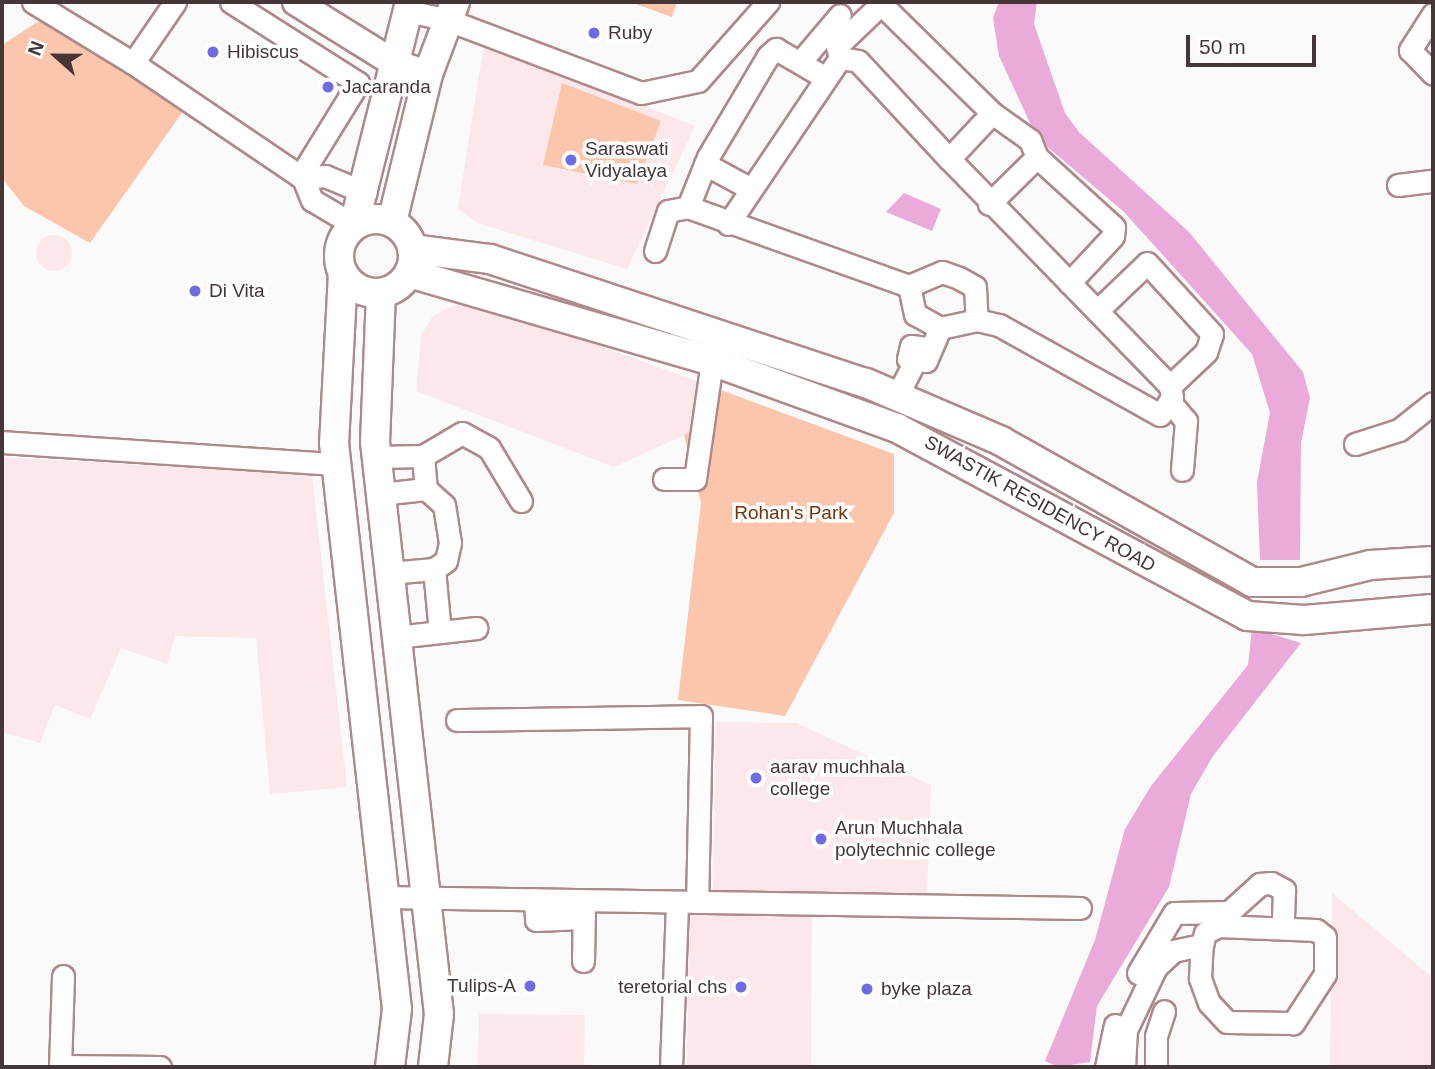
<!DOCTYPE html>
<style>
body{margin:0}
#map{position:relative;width:1435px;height:1069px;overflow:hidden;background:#fafafa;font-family:Helvetica,sans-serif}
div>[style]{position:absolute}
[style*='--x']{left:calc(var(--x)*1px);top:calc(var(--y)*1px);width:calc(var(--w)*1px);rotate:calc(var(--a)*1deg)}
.built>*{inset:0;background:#fce8ea}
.round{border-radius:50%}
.green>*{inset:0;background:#fbc6ab}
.water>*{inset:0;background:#eaabdb}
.roads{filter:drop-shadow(2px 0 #ae898c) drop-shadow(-2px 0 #ae898c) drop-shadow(0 2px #ae898c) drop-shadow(0 -2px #ae898c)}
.minor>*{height:21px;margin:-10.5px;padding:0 10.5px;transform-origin:10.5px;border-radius:10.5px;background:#fff}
.tertiary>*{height:26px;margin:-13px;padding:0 13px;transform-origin:13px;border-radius:13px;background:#fff}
.secondary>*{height:28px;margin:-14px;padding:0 14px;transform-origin:14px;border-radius:14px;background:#fff}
.secondary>.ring{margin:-14px;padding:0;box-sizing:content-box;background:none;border:28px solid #fff;border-radius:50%}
.dots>*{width:19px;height:19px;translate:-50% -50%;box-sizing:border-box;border:4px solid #fff;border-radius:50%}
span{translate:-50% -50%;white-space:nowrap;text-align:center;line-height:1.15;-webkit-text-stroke:7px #fff;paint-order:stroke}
.poi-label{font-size:19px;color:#463638}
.left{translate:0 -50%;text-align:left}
.right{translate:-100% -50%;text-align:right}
.street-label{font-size:19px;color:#463638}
.park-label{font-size:19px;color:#72340c}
.frame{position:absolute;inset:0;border:4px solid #463638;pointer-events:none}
.north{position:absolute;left:21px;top:21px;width:70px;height:70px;-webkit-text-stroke:5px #fff;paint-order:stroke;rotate:291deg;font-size:19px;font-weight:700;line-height:28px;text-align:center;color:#463638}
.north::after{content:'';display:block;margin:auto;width:24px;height:32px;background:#463638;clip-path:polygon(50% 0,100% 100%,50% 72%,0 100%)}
.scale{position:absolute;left:1186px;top:35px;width:130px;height:32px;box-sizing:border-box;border:4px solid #463638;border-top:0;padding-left:9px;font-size:21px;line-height:24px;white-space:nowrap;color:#463638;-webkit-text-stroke:5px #fff;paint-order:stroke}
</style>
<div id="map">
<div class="built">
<div style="clip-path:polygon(484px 44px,695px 126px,627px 269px,477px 223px,458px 208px)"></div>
<div class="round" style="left:36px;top:235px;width:36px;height:36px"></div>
<div style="clip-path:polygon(454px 305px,504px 311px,702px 383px,700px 428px,614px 467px,416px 391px,421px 335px,433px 316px)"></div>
<div style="clip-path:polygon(2px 457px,312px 475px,347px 787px,270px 794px,256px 638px,175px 636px,167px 664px,121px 648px,90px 719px,55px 705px,40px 743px,2px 732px)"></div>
<div style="clip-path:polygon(716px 722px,796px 723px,931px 785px,927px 896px,713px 893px)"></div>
<div style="clip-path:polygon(1332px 893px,1433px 978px,1433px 1067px,1330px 1067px)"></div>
<div style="clip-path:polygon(689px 909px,812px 910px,811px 1067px,687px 1067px)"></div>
<div style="clip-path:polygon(479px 1014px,585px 1015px,584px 1067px,478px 1067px)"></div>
</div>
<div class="green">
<div style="clip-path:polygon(630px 2px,677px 2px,672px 17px)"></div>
<div style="clip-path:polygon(42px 19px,186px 107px,90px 243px,24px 206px,2px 178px,2px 45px)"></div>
<div style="clip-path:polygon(562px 83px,661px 121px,637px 184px,543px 165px)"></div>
<div style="clip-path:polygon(702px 383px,894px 454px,894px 513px,785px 716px,678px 700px,701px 503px,684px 435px,700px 428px)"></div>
</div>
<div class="water">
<div style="clip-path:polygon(999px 2px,1037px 2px,1034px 24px,1065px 113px,1079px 132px,1189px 232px,1303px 372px,1310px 398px,1301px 443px,1300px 560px,1260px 560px,1257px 482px,1270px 413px,1252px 354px,1124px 212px,1037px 138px,999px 56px,993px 18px)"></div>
<div style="clip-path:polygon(904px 193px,941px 209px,932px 231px,886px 212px)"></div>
<div style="clip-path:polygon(1252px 628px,1301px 643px,1213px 756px,1191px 794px,1169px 887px,1097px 1006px,1090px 1062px,1058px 1067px,1045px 1061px,1095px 940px,1125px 829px,1151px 786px,1248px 665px)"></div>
</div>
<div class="roads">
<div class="minor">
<div style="--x:33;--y:2;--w:117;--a:31.4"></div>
<div style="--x:175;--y:2;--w:74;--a:124.5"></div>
<div style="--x:133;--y:63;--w:205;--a:34.1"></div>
<div style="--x:303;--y:178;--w:24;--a:68"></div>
<div style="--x:312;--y:200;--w:49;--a:30.8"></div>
<div style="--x:231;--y:2;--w:151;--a:32.5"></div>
<div style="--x:358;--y:83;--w:110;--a:121.7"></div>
<div style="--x:408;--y:11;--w:41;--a:12.7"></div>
<div style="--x:448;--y:20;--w:206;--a:20.7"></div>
<div style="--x:641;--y:93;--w:58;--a:-11.9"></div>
<div style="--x:698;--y:81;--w:106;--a:-48.5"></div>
<div style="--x:1433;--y:14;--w:43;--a:122.6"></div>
<div style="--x:1410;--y:50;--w:33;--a:46"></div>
<div style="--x:801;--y:61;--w:60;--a:-49.7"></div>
<div style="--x:992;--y:113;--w:47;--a:35.4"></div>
<div style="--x:1030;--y:140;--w:18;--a:68"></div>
<div style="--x:705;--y:164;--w:52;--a:28.5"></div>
<div style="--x:303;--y:178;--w:22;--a:-5"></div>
<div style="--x:325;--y:176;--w:44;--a:22.5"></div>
<div style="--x:1398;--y:185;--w:35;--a:-7"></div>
<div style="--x:989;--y:204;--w:67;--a:-44.4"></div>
<div style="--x:1037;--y:157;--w:104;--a:42.3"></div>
<div style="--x:1114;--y:227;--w:9;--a:96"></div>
<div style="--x:1113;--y:236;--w:64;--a:133.1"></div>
<div style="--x:688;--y:207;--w:54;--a:-68.2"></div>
<div style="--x:708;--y:157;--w:117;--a:-59.3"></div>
<div style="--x:768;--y:56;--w:11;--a:-41"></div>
<div style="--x:776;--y:49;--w:58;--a:30.1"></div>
<div style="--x:728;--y:224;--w:200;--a:-56"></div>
<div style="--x:840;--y:58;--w:18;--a:9"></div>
<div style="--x:858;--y:61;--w:134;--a:47.1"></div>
<div style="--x:949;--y:159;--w:63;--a:-46.9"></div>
<div style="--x:992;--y:113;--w:156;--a:-135.5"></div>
<div style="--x:881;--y:4;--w:61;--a:136.3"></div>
<div style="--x:837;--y:46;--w:12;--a:76"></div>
<div style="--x:655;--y:251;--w:42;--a:-72"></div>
<div style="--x:668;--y:211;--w:20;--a:-11"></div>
<div style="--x:688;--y:207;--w:235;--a:19.7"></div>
<div style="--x:909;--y:286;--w:29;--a:78"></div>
<div style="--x:915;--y:314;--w:29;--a:29"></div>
<div style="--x:940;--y:328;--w:38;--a:-12"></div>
<div style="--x:977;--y:320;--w:23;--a:13"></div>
<div style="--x:999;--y:325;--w:184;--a:29.2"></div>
<div style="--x:1160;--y:415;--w:21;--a:-55"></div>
<div style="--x:1172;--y:398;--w:12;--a:-99"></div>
<div style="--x:1170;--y:386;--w:317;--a:-134.2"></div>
<div style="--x:909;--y:286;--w:36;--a:-23"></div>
<div style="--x:942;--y:272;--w:18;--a:19"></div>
<div style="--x:959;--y:278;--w:18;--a:29"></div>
<div style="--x:975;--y:287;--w:33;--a:87"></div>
<div style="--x:1097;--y:311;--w:69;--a:-43.8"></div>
<div style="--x:1147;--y:263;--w:96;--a:47.5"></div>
<div style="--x:1212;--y:334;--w:19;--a:108"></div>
<div style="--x:1206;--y:352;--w:50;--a:136.6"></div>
<div style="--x:926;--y:348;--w:15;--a:-172"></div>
<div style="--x:911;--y:346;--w:13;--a:103"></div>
<div style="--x:908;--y:359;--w:18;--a:6"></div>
<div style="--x:926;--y:361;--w:36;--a:-67"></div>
<div style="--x:897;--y:396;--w:36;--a:-63"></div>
<div style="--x:1170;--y:402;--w:25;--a:50"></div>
<div style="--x:1186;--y:421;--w:49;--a:94.7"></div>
<div style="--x:2;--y:442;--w:335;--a:3.8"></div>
<div style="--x:1355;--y:444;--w:46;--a:-17.7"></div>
<div style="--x:1399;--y:430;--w:43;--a:-38.5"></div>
<div style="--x:423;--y:456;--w:33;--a:85"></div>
<div style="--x:426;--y:489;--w:24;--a:42"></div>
<div style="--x:444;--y:505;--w:38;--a:81"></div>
<div style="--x:450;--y:543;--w:18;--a:103"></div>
<div style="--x:446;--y:561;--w:14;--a:146"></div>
<div style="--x:434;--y:569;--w:63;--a:84.6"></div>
<div style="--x:376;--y:457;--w:47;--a:-1.2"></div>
<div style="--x:423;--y:456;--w:45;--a:-30.5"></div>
<div style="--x:462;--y:433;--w:31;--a:29"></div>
<div style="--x:489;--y:448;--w:62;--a:58.9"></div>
<div style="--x:664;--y:479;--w:31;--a:0"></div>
<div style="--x:695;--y:479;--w:119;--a:-81.8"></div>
<div style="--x:380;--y:494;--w:46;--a:-6.2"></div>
<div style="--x:389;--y:573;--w:45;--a:-5.1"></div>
<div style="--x:396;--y:637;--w:81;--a:-6.4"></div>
<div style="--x:457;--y:720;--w:244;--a:-0.9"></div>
<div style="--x:701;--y:716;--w:186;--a:91.2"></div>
<div style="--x:383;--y:897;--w:697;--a:0.9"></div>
<div style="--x:535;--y:899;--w:21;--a:87"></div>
<div style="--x:536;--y:920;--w:48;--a:-2.4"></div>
<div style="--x:583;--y:961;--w:55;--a:-89"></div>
<div style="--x:1138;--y:973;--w:70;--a:-59"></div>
<div style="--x:1174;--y:913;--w:55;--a:-1"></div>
<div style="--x:1229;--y:912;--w:42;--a:-42.1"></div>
<div style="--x:1260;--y:884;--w:11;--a:-5"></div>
<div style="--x:1271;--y:883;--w:15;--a:28"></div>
<div style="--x:1284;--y:890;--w:27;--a:92"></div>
<div style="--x:60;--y:1066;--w:100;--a:0.6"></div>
<div style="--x:60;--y:1067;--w:91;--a:-88.1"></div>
<div style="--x:671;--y:1067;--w:165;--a:-87.9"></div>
<div style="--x:1106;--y:1067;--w:43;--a:-77.9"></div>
<div style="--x:1124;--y:1067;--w:37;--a:-87"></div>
<div style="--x:1126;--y:1030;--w:70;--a:-64.5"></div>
<div style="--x:1156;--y:967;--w:23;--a:-43"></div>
<div style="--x:1173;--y:951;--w:30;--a:-12"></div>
<div style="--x:1202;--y:945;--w:12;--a:-76"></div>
<div style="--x:1205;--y:933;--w:15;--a:-28"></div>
<div style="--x:1218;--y:926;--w:98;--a:2.3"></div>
<div style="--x:1316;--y:930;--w:11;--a:38"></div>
<div style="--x:1325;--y:937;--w:37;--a:90"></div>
<div style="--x:1325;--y:974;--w:59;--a:123.1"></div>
<div style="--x:1293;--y:1023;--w:66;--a:-179.1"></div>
<div style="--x:1227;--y:1022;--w:26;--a:-133"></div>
<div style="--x:1209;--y:1003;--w:27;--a:-110"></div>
<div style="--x:1200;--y:978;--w:33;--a:-87"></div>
<div style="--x:1156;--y:1067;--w:31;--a:-90"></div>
<div style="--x:1156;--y:1036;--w:26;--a:-72"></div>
</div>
<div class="tertiary">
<div style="--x:296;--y:2;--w:115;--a:31.9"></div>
<div style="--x:394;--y:63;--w:36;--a:18"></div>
</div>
<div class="secondary">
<div class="ring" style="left:339px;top:219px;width:46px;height:46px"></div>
<div style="--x:392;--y:222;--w:152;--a:-76.3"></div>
<div style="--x:428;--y:74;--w:77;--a:-69.4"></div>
<div style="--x:354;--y:225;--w:230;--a:-75.9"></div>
<div style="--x:412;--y:249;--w:79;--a:7.3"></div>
<div style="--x:490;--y:259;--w:396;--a:18.3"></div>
<div style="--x:866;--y:383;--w:147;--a:23.2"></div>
<div style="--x:1001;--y:441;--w:288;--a:29.3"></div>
<div style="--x:1252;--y:582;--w:49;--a:0"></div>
<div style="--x:1301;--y:582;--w:71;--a:-13.8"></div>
<div style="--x:1370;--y:565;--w:63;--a:-3.6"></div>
<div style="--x:343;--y:273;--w:170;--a:93"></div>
<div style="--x:334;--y:443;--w:569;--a:83.65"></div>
<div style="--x:397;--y:1009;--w:58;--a:96.9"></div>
<div style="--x:409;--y:273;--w:316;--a:16.2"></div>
<div style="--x:712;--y:361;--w:197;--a:19.9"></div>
<div style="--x:897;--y:428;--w:398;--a:28.2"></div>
<div style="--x:1248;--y:616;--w:56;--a:4.1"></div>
<div style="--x:1304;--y:620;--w:129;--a:-4.9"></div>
<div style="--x:381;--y:293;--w:149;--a:92.3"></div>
<div style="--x:375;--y:442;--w:576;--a:83.62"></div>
<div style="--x:439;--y:1014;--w:53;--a:96.5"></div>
</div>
</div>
<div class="dots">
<div style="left:594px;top:33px;background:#6d6be5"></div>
<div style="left:213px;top:52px;background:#6d6be5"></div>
<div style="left:328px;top:87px;background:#6d6be5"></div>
<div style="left:571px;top:160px;background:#6d6be5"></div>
<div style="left:195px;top:291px;background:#6d6be5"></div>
<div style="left:756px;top:778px;background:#6d6be5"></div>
<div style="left:821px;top:839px;background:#6d6be5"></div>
<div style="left:530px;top:986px;background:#6d6be5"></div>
<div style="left:741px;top:987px;background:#6d6be5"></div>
<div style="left:867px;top:989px;background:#6d6be5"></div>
</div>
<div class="poi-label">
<span class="left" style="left:608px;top:33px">Ruby</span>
<span class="left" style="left:227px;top:52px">Hibiscus</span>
<span class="left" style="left:342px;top:87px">Jacaranda</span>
<span class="left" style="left:585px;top:160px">Saraswati<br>Vidyalaya</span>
<span class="left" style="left:209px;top:291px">Di Vita</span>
<span class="left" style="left:770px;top:778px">aarav muchhala<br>college</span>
<span class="left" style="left:835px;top:839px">Arun Muchhala<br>polytechnic college</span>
<span class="right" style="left:516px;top:986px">Tulips-A</span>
<span class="right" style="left:727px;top:987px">teretorial chs</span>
<span class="left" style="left:881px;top:989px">byke plaza</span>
</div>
<div class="street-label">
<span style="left:1040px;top:504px;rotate:29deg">SWASTIK RESIDENCY ROAD</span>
</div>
<div class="park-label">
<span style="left:791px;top:513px">Rohan's Park</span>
</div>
<div class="frame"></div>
<div class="north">N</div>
<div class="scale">50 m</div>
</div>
